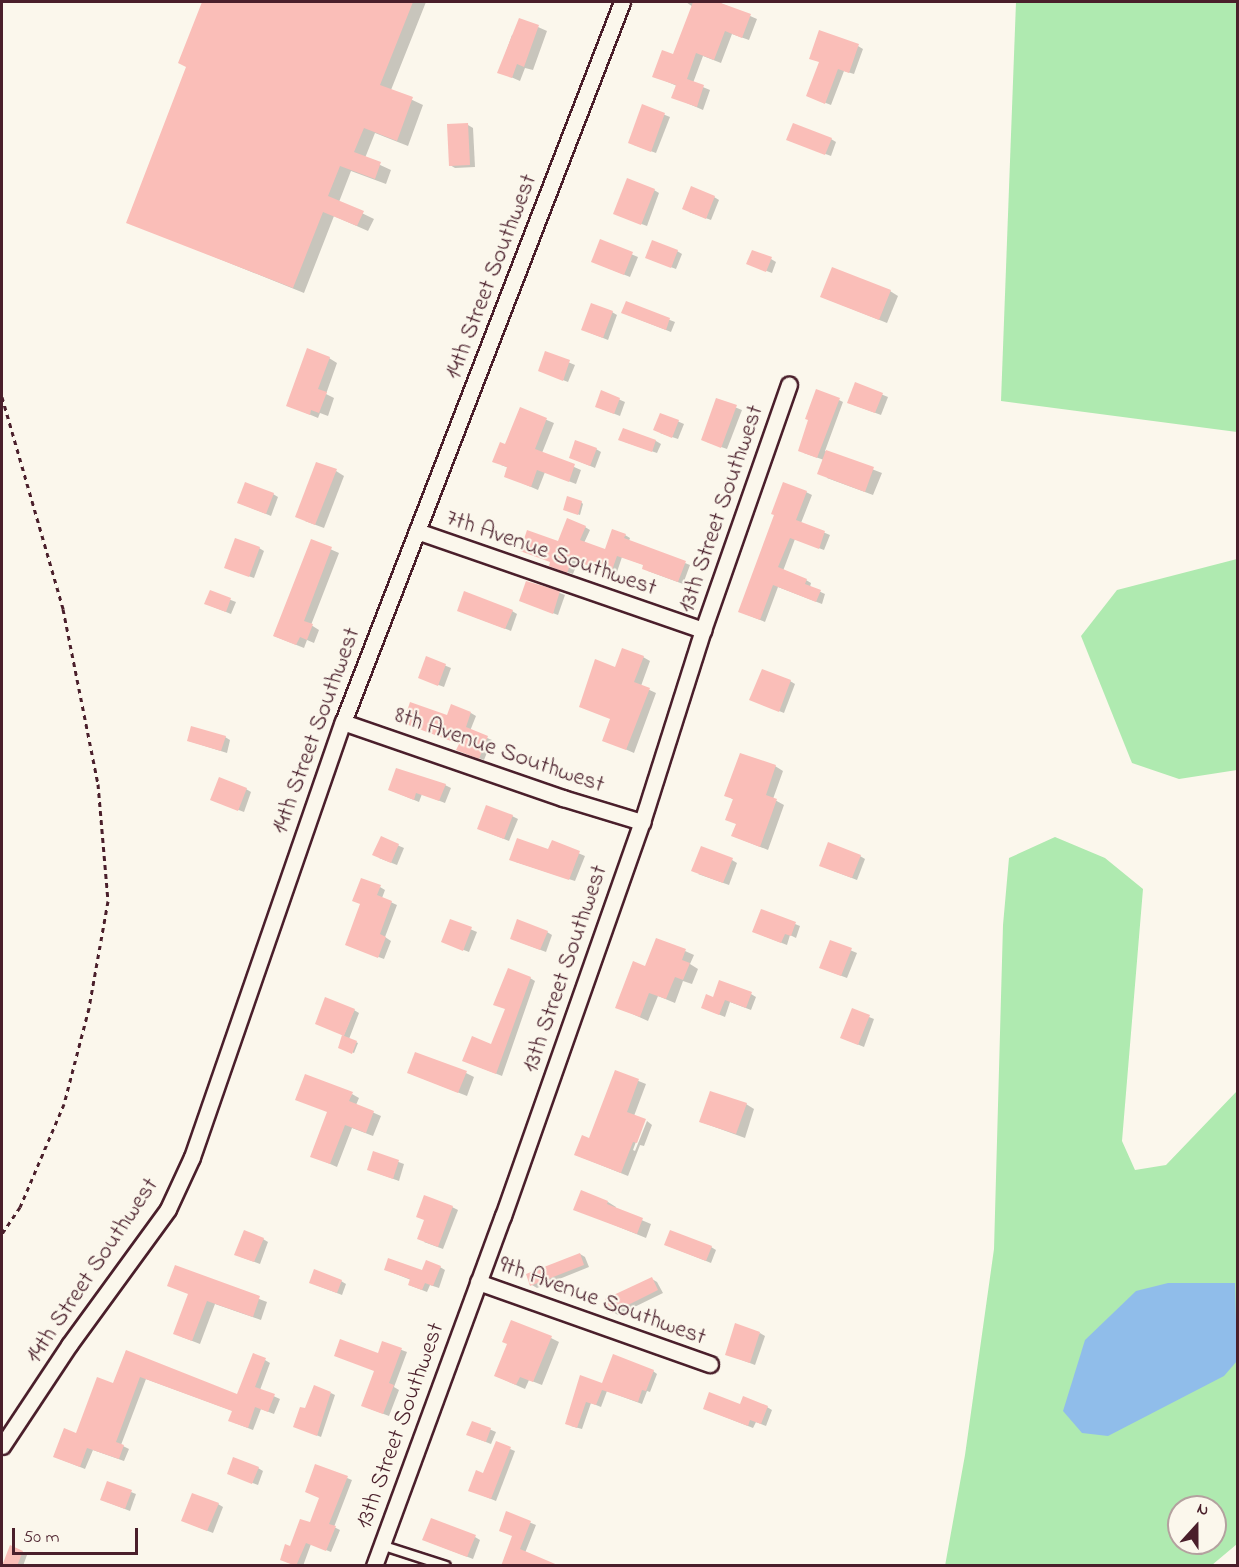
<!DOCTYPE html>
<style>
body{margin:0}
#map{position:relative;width:1239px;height:1567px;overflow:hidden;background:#fbf7ec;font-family:"Indie Flower",sans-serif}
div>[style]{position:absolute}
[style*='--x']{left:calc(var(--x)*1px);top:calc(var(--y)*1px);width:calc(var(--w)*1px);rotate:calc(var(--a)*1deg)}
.green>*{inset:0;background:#afeab0}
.water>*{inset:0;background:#90bdea}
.shadow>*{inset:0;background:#0003}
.building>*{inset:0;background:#fabeb8}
.path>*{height:3px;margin-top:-1.5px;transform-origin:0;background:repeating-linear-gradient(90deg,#4a1f2b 0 4.5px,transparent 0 9px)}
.roads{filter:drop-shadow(2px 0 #4a1f2b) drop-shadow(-2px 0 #4a1f2b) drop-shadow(0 2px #4a1f2b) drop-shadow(0 -2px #4a1f2b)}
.service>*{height:8px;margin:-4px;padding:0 4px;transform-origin:4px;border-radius:4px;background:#fbf7ec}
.minor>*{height:15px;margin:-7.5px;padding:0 7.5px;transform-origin:7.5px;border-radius:7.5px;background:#fbf7ec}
span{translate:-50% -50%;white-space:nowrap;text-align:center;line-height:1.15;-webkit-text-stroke:4.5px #fbf7ec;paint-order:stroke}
.street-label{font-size:24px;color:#4a1f2b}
.frame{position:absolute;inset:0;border:3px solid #4a1f2b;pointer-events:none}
.north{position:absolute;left:1167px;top:1495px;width:60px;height:60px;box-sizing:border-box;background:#fbf7ec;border:2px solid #b4a19f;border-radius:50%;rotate:21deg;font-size:16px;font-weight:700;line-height:24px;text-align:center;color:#4a1f2b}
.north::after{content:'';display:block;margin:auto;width:21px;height:27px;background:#4a1f2b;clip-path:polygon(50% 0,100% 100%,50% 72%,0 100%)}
.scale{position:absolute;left:12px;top:1528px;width:126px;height:27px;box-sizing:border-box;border:3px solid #4a1f2b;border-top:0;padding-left:8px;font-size:18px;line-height:21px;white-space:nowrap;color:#4a1f2b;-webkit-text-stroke:4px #fbf7ec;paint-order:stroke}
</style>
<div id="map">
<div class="green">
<div style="clip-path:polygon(1016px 2px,1237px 2px,1237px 432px,1001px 401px)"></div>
<div style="clip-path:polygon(1237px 559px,1237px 770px,1179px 779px,1132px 763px,1081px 636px,1117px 590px)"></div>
<div style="clip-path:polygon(evenodd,1055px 837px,1105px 858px,1143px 889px,1122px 1141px,1135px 1170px,1166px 1165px,1237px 1091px,1237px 1544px,1212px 1565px,945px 1566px,965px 1455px,994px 1249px,1003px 925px,1009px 858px,1055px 837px,1179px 1507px,1215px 1507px,1215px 1543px,1179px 1543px,1179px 1507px)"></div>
</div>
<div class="water">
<div style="clip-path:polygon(1168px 1283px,1235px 1283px,1237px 1361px,1224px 1376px,1108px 1436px,1082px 1433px,1063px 1411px,1085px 1340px,1136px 1291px)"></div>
</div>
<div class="shadow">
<div style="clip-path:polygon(204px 2px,426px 2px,391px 90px,423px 105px,408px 146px,375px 133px,365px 158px,391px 170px,386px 184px,351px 171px,339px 202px,374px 219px,368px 231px,334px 216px,304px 293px,128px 222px,188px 67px,180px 63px)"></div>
<div style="clip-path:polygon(686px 2px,709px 2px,707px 5px,710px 6px,712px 2px,718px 2px,757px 19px,749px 40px,732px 34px,721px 63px,703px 56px,693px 83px,710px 90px,703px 110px,673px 97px,677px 86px,654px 76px,674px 56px,693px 7px)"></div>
<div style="clip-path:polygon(538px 27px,547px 31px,533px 70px,525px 68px,520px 81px,499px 72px,512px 35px)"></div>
<div style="clip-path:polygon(858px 46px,863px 49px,854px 74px,844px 71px,831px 105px,808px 96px)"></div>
<div style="clip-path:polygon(643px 106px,670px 117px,656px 153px,634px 145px)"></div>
<div style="clip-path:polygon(468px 125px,473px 128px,475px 167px,455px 168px,450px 165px)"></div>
<div style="clip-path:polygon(831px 139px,836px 142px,831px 156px,793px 142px)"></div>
<div style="clip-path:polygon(654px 190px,659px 193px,647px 226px,620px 216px)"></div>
<div style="clip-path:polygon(714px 197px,719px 200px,711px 220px,689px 212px)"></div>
<div style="clip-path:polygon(600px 241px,638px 257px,630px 277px,598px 264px)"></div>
<div style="clip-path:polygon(677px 251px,682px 254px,676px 269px,652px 260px)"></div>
<div style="clip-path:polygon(771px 259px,776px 262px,772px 273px,753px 266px)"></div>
<div style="clip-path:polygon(890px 291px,898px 296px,887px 323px,822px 297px)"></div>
<div style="clip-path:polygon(626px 303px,675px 322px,671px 332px,628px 315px)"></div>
<div style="clip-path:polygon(612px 312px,617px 315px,608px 340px,588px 332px)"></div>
<div style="clip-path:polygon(546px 353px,575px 365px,568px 382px,545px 373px)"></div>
<div style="clip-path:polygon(329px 358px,337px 363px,326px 394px,334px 398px,328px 416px,320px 413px,318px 418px,287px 405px)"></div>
<div style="clip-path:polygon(856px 384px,888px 397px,881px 415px,854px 405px)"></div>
<div style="clip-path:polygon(602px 392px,625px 402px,620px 416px,602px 409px)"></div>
<div style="clip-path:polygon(717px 400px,742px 410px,727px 449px,707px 442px)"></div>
<div style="clip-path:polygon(839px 400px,843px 402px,825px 451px,882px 473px,873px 495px,827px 478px,824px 460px,804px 453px)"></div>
<div style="clip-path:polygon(520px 409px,554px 423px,542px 453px,581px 470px,576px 484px,545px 472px,538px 490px,506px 476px,509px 468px,501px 465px)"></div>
<div style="clip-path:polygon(661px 414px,684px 424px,678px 439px,660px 433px)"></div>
<div style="clip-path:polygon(656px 441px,661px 444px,657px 453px,625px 442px)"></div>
<div style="clip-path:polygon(596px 449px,601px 452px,595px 468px,576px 460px)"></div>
<div style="clip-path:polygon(336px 471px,344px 476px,324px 528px,305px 521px)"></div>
<div style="clip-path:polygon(806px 492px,812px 495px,801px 523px,830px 535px,824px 550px,795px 539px,783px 571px,806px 580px,811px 583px,810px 587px,825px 594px,822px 604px,778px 587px,765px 622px,745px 614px)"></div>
<div style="clip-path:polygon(273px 494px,278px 497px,271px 516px,244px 505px)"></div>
<div style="clip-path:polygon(581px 502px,583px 504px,580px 515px,567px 510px)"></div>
<div style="clip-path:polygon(585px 527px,590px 530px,584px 543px,606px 551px,625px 535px,630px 538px,629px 541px,690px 565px,683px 584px,648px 571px,644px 565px,622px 557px,616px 575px,578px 561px,573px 574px,555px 568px,552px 562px,522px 551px,559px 543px)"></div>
<div style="clip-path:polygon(312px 541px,339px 553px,311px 625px,319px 630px,314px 643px,307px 640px,304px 648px,274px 636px)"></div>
<div style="clip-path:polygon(259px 548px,264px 551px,254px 578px,231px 570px)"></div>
<div style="clip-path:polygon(542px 586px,565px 595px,558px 615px,526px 603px)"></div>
<div style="clip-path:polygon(210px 592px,236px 602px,231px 614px,211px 606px)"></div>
<div style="clip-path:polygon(512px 611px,517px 614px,511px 631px,464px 613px)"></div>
<div style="clip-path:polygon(643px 657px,650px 661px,641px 686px,656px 693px,634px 753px,604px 740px,612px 719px,616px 669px)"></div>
<div style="clip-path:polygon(427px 658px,451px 668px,444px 687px,425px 680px)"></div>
<div style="clip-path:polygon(790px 681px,795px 684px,784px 713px,756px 702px)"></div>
<div style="clip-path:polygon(471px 713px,476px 716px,470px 731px,492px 740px,484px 760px,463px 752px,460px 744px,405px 723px)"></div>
<div style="clip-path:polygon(225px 737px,230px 740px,227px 753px,189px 741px)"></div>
<div style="clip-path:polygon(775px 766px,783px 771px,773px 799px,784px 805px,768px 850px,733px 836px,737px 824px,727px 819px,734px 800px,726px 795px)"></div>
<div style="clip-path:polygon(445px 785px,451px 788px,445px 803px,422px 794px,419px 802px,390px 790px)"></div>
<div style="clip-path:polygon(246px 789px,251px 792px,244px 812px,217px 802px)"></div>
<div style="clip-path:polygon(512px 816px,518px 819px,509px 841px,479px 829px)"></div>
<div style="clip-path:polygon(381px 838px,404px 848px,397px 865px,379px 858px)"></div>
<div style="clip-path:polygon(552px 842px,585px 856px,575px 881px,516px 862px,549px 851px)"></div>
<div style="clip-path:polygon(860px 856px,865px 859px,857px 880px,826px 868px)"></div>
<div style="clip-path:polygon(732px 860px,737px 863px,729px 885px,698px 874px)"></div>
<div style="clip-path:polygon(380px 887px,385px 890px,382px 898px,397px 905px,385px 937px,391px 941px,384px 959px,352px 947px,362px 905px)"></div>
<div style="clip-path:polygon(451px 921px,477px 932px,469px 952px,448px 944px)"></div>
<div style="clip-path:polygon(795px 924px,800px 926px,796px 938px,790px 935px,787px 945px,759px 934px)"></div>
<div style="clip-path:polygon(547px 932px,552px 935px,546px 952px,517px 941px)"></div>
<div style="clip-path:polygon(831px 942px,857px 953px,847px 978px,826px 970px)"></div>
<div style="clip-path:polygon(685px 951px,694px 955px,690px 964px,698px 969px,692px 984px,683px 981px,675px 1003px,658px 996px,648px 1021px,617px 1007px,646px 968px)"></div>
<div style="clip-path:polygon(530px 978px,535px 981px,502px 1076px,469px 1063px,492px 1046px)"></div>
<div style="clip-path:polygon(751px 994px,756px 997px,751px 1010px,730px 1002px,725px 1017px,708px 1010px,713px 999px)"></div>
<div style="clip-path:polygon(354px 1010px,359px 1013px,349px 1039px,358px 1043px,354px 1053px,339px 1047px)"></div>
<div style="clip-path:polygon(869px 1017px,874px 1019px,864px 1047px,847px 1040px)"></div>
<div style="clip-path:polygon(616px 1072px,646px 1084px,634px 1116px,644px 1120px,633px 1150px,635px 1151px,647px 1121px,652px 1125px,644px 1146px,640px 1145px,628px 1176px,576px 1155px,590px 1140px)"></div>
<div style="clip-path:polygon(409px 1073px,466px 1073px,474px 1077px,467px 1096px)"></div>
<div style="clip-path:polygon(352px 1094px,359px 1098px,356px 1105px,381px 1116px,373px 1136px,352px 1128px,337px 1167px,312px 1156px)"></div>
<div style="clip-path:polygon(746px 1104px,754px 1109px,745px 1138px,701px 1122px)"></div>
<div style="clip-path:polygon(374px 1153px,404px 1164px,399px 1181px,369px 1170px)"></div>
<div style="clip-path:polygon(608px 1202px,616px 1207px,615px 1209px,651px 1224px,646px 1238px,575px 1209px)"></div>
<div style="clip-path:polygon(452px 1207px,458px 1210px,443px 1249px,424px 1242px)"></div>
<div style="clip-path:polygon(263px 1239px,268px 1242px,260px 1264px,241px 1257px)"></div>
<div style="clip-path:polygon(666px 1245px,711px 1247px,716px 1250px,711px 1263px)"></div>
<div style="clip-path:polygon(580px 1254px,585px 1257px,589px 1267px,537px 1288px,532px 1285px)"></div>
<div style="clip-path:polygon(176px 1267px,267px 1302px,261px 1320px,215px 1304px,200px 1344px,182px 1337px,190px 1294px)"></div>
<div style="clip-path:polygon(440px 1267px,445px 1270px,439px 1288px,430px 1285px,427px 1292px,409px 1285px,411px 1280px,391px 1272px,423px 1272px)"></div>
<div style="clip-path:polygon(652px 1279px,657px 1282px,663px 1293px,618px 1315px,613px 1312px)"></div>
<div style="clip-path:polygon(341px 1281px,346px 1284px,342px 1295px,316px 1285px)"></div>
<div style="clip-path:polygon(760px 1333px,765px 1336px,755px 1365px,726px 1354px)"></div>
<div style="clip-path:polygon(551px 1338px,559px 1342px,542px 1385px,529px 1380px,525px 1389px,496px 1376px)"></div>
<div style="clip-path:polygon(383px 1343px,407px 1352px,394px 1387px,399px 1390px,389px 1416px,368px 1408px)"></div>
<div style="clip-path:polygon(126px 1351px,238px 1396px,265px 1360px,270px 1363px,260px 1390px,280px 1399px,274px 1414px,261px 1409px,253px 1430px,235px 1423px,233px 1411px,146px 1379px,121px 1445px,129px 1449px,124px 1461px,93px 1450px,85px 1469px,60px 1459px,114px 1385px)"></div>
<div style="clip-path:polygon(653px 1371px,657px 1374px,650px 1392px,647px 1391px,642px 1404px,607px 1391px,601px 1407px,591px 1403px,582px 1429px,571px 1426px,581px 1377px,602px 1385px)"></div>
<div style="clip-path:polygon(331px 1393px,335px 1395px,321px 1437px,299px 1428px,306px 1410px)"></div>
<div style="clip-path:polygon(741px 1406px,767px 1407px,772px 1410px,766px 1426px,756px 1422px,753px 1428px,705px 1409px)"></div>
<div style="clip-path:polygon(473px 1422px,496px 1432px,491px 1444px,473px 1437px)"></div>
<div style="clip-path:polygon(510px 1449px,515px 1451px,496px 1501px,474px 1492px,484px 1475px)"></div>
<div style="clip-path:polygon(258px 1468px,263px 1471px,258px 1485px,234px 1476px)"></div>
<div style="clip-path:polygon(347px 1478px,352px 1480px,334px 1527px,340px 1530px,331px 1552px,311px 1544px,303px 1566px,286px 1562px,291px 1548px)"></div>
<div style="clip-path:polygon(131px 1492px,136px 1494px,130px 1511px,107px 1502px)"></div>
<div style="clip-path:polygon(218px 1504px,223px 1507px,213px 1533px,188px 1523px)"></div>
<div style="clip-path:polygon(507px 1513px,536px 1525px,525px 1553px,502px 1565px,513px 1536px)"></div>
<div style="clip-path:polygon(475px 1537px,480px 1540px,473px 1559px,429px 1542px)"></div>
<div style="clip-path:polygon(11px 1547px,27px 1555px,23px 1566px,2px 1566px)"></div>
</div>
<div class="building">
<div style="clip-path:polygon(202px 2px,413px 2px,380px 85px,413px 97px,397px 141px,364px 128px,354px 152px,381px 162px,375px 179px,340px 166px,328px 196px,364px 211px,357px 226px,323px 212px,293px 288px,126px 223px,186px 67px,178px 63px)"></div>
<div style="clip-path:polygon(693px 2px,718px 2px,751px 14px,742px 38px,725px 31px,714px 60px,696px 53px,687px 79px,704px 85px,697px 107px,671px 98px,676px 85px,652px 77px,662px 50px,673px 54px)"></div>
<div style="clip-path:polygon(519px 18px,539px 25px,524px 67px,517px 64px,512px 78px,497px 73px)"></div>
<div style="clip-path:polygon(819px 30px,859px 44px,849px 73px,838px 69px,825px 104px,806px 96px,819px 62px,809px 59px)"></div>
<div style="clip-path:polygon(642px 104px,665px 113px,651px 152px,628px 143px)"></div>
<div style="clip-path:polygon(468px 123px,470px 165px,449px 166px,447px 124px)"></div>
<div style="clip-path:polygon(793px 123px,832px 138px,825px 155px,786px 140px)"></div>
<div style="clip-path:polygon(627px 178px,655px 189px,641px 225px,613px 214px)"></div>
<div style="clip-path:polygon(691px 186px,715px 196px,706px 219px,682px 209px)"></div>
<div style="clip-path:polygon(600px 239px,633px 252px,624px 275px,591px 262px)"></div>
<div style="clip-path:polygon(652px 240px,678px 250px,671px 268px,645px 258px)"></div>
<div style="clip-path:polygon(752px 250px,772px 257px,766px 272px,746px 264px)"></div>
<div style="clip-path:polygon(832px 267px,891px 290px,879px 320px,820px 297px)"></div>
<div style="clip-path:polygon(626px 301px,670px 318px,666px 330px,621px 313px)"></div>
<div style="clip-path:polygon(591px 303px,613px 311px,603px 338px,581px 330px)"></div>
<div style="clip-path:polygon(307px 348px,330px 357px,318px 389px,327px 392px,319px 413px,311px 410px,310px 415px,286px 406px)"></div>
<div style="clip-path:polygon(545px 351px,570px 360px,563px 381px,538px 371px)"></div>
<div style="clip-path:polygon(855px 382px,883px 393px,875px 413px,847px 403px)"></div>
<div style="clip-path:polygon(816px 389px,840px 398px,817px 458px,798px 451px,808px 420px,805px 419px)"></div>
<div style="clip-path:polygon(601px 390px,620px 398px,614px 414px,595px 407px)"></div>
<div style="clip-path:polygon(716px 398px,737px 405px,721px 448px,701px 440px)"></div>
<div style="clip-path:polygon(520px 407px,547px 418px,535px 449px,575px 464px,569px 482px,537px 470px,531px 487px,504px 477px,507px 467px,492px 462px,500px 442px,505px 444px)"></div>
<div style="clip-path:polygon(660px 413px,679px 420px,672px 438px,653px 430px)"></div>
<div style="clip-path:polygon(623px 428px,656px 440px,652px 452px,618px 440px)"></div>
<div style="clip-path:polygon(575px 440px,597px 448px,590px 466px,569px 458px)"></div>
<div style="clip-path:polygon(826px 450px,874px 467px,865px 492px,817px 474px)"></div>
<div style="clip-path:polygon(316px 462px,337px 469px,315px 525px,295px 517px)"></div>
<div style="clip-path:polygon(245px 482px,274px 493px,266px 514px,237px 503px)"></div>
<div style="clip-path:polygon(783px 482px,807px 491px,796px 520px,825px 531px,819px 549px,790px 538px,778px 567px,807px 579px,805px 584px,821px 590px,816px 602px,773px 585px,760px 620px,738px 612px,774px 515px,771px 514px)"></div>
<div style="clip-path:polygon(567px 496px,582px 501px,578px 515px,563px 510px)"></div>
<div style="clip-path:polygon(567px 518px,586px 526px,580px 540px,605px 549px,612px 529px,626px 534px,624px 538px,686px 561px,678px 582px,642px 569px,643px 565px,617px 556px,611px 573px,572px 560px,567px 573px,549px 566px,550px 562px,520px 551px,527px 530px,558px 541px)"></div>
<div style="clip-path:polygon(235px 538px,260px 547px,249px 577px,224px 568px)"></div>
<div style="clip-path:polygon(311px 539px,332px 547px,304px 621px,313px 624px,307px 640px,300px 637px,296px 645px,273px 636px)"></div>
<div style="clip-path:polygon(526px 581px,560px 591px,553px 614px,519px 601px)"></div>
<div style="clip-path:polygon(210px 590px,231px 598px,226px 612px,204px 604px)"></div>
<div style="clip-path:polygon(464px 591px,513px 610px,505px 629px,457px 611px)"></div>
<div style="clip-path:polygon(622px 648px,644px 656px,634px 682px,650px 688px,626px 750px,602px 741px,610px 719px,579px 707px,595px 659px,615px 667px)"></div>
<div style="clip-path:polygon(426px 656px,446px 664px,438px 686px,418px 678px)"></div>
<div style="clip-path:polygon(762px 669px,791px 680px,779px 712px,749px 700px)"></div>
<div style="clip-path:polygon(410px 702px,447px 715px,451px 704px,471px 712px,466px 727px,488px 736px,479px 759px,456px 750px,459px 744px,403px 723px)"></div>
<div style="clip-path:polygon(191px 726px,226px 736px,221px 751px,187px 741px)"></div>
<div style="clip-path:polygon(740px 753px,776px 765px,766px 795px,777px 799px,760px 847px,731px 836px,736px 824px,725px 820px,733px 799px,724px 796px)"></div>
<div style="clip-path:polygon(396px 768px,446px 784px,439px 801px,416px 793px,414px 800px,388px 790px)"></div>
<div style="clip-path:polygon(219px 777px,247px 788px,238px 811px,210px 800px)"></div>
<div style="clip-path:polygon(486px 805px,513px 815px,504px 839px,477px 829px)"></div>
<div style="clip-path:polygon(381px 836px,399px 844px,391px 863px,372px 855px)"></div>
<div style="clip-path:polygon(517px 838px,548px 849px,552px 840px,580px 851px,569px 880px,509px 860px)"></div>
<div style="clip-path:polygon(828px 842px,861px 855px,852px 878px,819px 866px)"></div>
<div style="clip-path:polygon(701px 846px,733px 858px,723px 883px,691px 871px)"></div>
<div style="clip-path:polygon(361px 878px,381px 885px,377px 895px,392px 901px,380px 934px,386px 937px,378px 958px,345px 945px,360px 904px,352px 901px)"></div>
<div style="clip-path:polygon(761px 909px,796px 922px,791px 936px,785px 934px,781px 943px,752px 932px)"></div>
<div style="clip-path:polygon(450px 919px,472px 927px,463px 951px,441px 942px)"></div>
<div style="clip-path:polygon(517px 919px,548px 931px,540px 950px,510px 939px)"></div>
<div style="clip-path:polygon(656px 938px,686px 949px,682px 960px,690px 963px,683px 980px,675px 977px,666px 999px,649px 993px,640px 1017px,615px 1008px,633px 961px,645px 966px)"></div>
<div style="clip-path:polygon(830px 940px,852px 948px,841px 976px,819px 968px)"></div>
<div style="clip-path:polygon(508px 968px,531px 977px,496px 1074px,462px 1061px,472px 1036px,491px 1044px,505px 1009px,493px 1005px)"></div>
<div style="clip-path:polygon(719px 980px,752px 992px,746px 1008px,725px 1000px,719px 1015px,701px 1008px,706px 994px,713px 997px)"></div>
<div style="clip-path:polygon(325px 997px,355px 1009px,344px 1036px,315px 1024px)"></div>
<div style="clip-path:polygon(852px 1008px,870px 1015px,858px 1045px,840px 1038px)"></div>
<div style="clip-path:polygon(342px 1035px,357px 1041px,352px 1054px,338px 1048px)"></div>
<div style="clip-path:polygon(415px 1052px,467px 1071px,458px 1093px,407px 1073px)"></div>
<div style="clip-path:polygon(615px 1070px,639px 1079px,627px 1112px,646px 1119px,637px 1143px,633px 1142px,621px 1173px,574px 1155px,582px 1135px,589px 1138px)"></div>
<div style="clip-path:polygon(305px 1074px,353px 1092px,349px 1101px,374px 1111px,366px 1133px,345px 1125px,330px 1164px,310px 1157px,327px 1112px,295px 1100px)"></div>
<div style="clip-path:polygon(710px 1091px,747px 1103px,736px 1134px,699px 1122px)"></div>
<div style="clip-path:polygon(373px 1151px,399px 1160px,393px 1179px,367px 1170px)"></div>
<div style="clip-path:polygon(581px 1190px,608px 1201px,607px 1204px,643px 1218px,637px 1234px,573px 1210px)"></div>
<div style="clip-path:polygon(424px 1195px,453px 1206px,438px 1247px,417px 1239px,424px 1220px,416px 1217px)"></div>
<div style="clip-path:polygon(244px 1230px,264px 1238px,254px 1262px,234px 1255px)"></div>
<div style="clip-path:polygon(670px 1230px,712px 1246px,706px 1261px,664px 1245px)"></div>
<div style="clip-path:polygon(580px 1253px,584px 1265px,530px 1286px,526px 1274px)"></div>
<div style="clip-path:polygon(388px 1258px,422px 1270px,426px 1260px,441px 1266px,433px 1286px,425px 1283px,422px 1290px,408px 1285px,410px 1279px,384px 1270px)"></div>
<div style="clip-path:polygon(175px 1265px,260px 1296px,253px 1317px,207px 1301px,192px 1341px,173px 1334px,188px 1294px,167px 1286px)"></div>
<div style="clip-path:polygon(314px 1269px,342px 1280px,337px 1293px,309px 1283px)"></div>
<div style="clip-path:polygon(652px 1277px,658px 1290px,612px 1313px,605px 1299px)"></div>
<div style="clip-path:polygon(511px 1320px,552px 1336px,533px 1382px,520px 1377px,516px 1385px,494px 1376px,507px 1344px,502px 1342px)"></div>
<div style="clip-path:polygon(735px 1323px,760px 1332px,750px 1363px,725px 1355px)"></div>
<div style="clip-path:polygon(340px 1339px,378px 1353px,382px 1341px,402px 1348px,389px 1383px,394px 1385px,383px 1414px,361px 1406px,374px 1371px,334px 1356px)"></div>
<div style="clip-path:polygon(126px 1350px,237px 1394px,253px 1353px,266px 1358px,255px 1387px,275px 1394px,268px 1412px,255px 1407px,248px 1428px,228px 1421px,232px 1411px,140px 1377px,116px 1442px,124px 1445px,119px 1459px,87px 1448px,80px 1467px,53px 1457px,64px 1428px,76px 1433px,97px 1377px,113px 1383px)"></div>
<div style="clip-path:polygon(613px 1354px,654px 1370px,646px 1391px,642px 1390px,638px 1402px,602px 1390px,596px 1405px,586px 1402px,577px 1428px,565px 1424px,580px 1375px,602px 1383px)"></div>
<div style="clip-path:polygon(314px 1385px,331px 1392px,317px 1436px,293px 1427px,300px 1407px,305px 1408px)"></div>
<div style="clip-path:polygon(709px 1392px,740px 1404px,743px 1396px,768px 1406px,761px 1424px,750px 1420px,748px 1426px,703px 1409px)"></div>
<div style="clip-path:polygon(472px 1421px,491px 1428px,486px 1442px,466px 1435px)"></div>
<div style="clip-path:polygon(496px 1441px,511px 1447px,491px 1499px,468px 1491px,476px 1470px,483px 1473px)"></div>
<div style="clip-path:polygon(233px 1457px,259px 1467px,252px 1484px,227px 1474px)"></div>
<div style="clip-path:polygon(315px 1464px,348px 1476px,329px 1524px,336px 1526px,326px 1551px,306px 1543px,296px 1566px,280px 1560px,285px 1544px,290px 1546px,300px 1519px,310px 1522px,319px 1498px,305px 1492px)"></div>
<div style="clip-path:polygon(107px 1481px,132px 1490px,125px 1509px,100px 1500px)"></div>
<div style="clip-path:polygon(192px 1493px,219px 1503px,207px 1531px,181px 1521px)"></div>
<div style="clip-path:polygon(506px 1511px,531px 1521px,520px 1549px,560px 1566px,501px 1566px,512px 1536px,499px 1531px)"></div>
<div style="clip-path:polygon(431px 1518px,476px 1535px,467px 1557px,422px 1540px)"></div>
<div style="clip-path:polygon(10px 1545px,23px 1551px,17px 1566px,2px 1566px)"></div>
</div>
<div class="path">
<div style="--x:2;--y:397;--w:221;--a:73.9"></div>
<div style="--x:63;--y:609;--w:178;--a:78.7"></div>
<div style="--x:98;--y:784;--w:117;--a:85.1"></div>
<div style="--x:108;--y:901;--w:109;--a:100.1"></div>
<div style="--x:89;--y:1008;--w:99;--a:104.6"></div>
<div style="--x:64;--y:1104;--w:112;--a:113.1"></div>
<div style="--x:20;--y:1207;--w:32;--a:124"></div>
</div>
<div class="roads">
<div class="service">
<div style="--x:381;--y:1545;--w:68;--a:17.9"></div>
</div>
<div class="minor">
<div style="--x:417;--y:531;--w:303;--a:19.1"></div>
<div style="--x:343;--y:722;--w:233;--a:19.1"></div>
<div style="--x:563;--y:798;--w:83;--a:16.9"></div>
<div style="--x:478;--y:1282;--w:246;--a:19.5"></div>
<div style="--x:2;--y:1446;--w:121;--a:-56.4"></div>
<div style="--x:69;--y:1345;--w:168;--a:-53.9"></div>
<div style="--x:168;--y:1209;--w:57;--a:-65.2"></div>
<div style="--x:192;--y:1157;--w:460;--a:-70.9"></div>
<div style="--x:343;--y:722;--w:772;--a:-68.82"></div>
<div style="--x:374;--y:1566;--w:373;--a:-69.8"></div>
<div style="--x:503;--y:1216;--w:418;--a:-70.6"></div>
<div style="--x:642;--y:822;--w:201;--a:-72.4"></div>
<div style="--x:703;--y:630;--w:260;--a:-70.7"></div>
</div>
</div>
<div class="street-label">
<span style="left:492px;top:277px;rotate:-69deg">14th Street Southwest</span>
<span style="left:722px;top:509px;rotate:-71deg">13th Street Southwest</span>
<span style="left:551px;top:554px;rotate:19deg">7th Avenue Southwest</span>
<span style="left:317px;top:731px;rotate:-70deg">14th Street Southwest</span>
<span style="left:499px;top:751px;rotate:19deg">8th Avenue Southwest</span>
<span style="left:566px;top:969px;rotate:-71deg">13th Street Southwest</span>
<span style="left:93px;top:1271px;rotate:-56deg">14th Street Southwest</span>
<span style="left:602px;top:1302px;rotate:20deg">9th Avenue Southwest</span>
<span style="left:401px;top:1426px;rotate:-70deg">13th Street Southwest</span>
</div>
<div class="frame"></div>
<div class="north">N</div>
<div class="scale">50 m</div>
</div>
